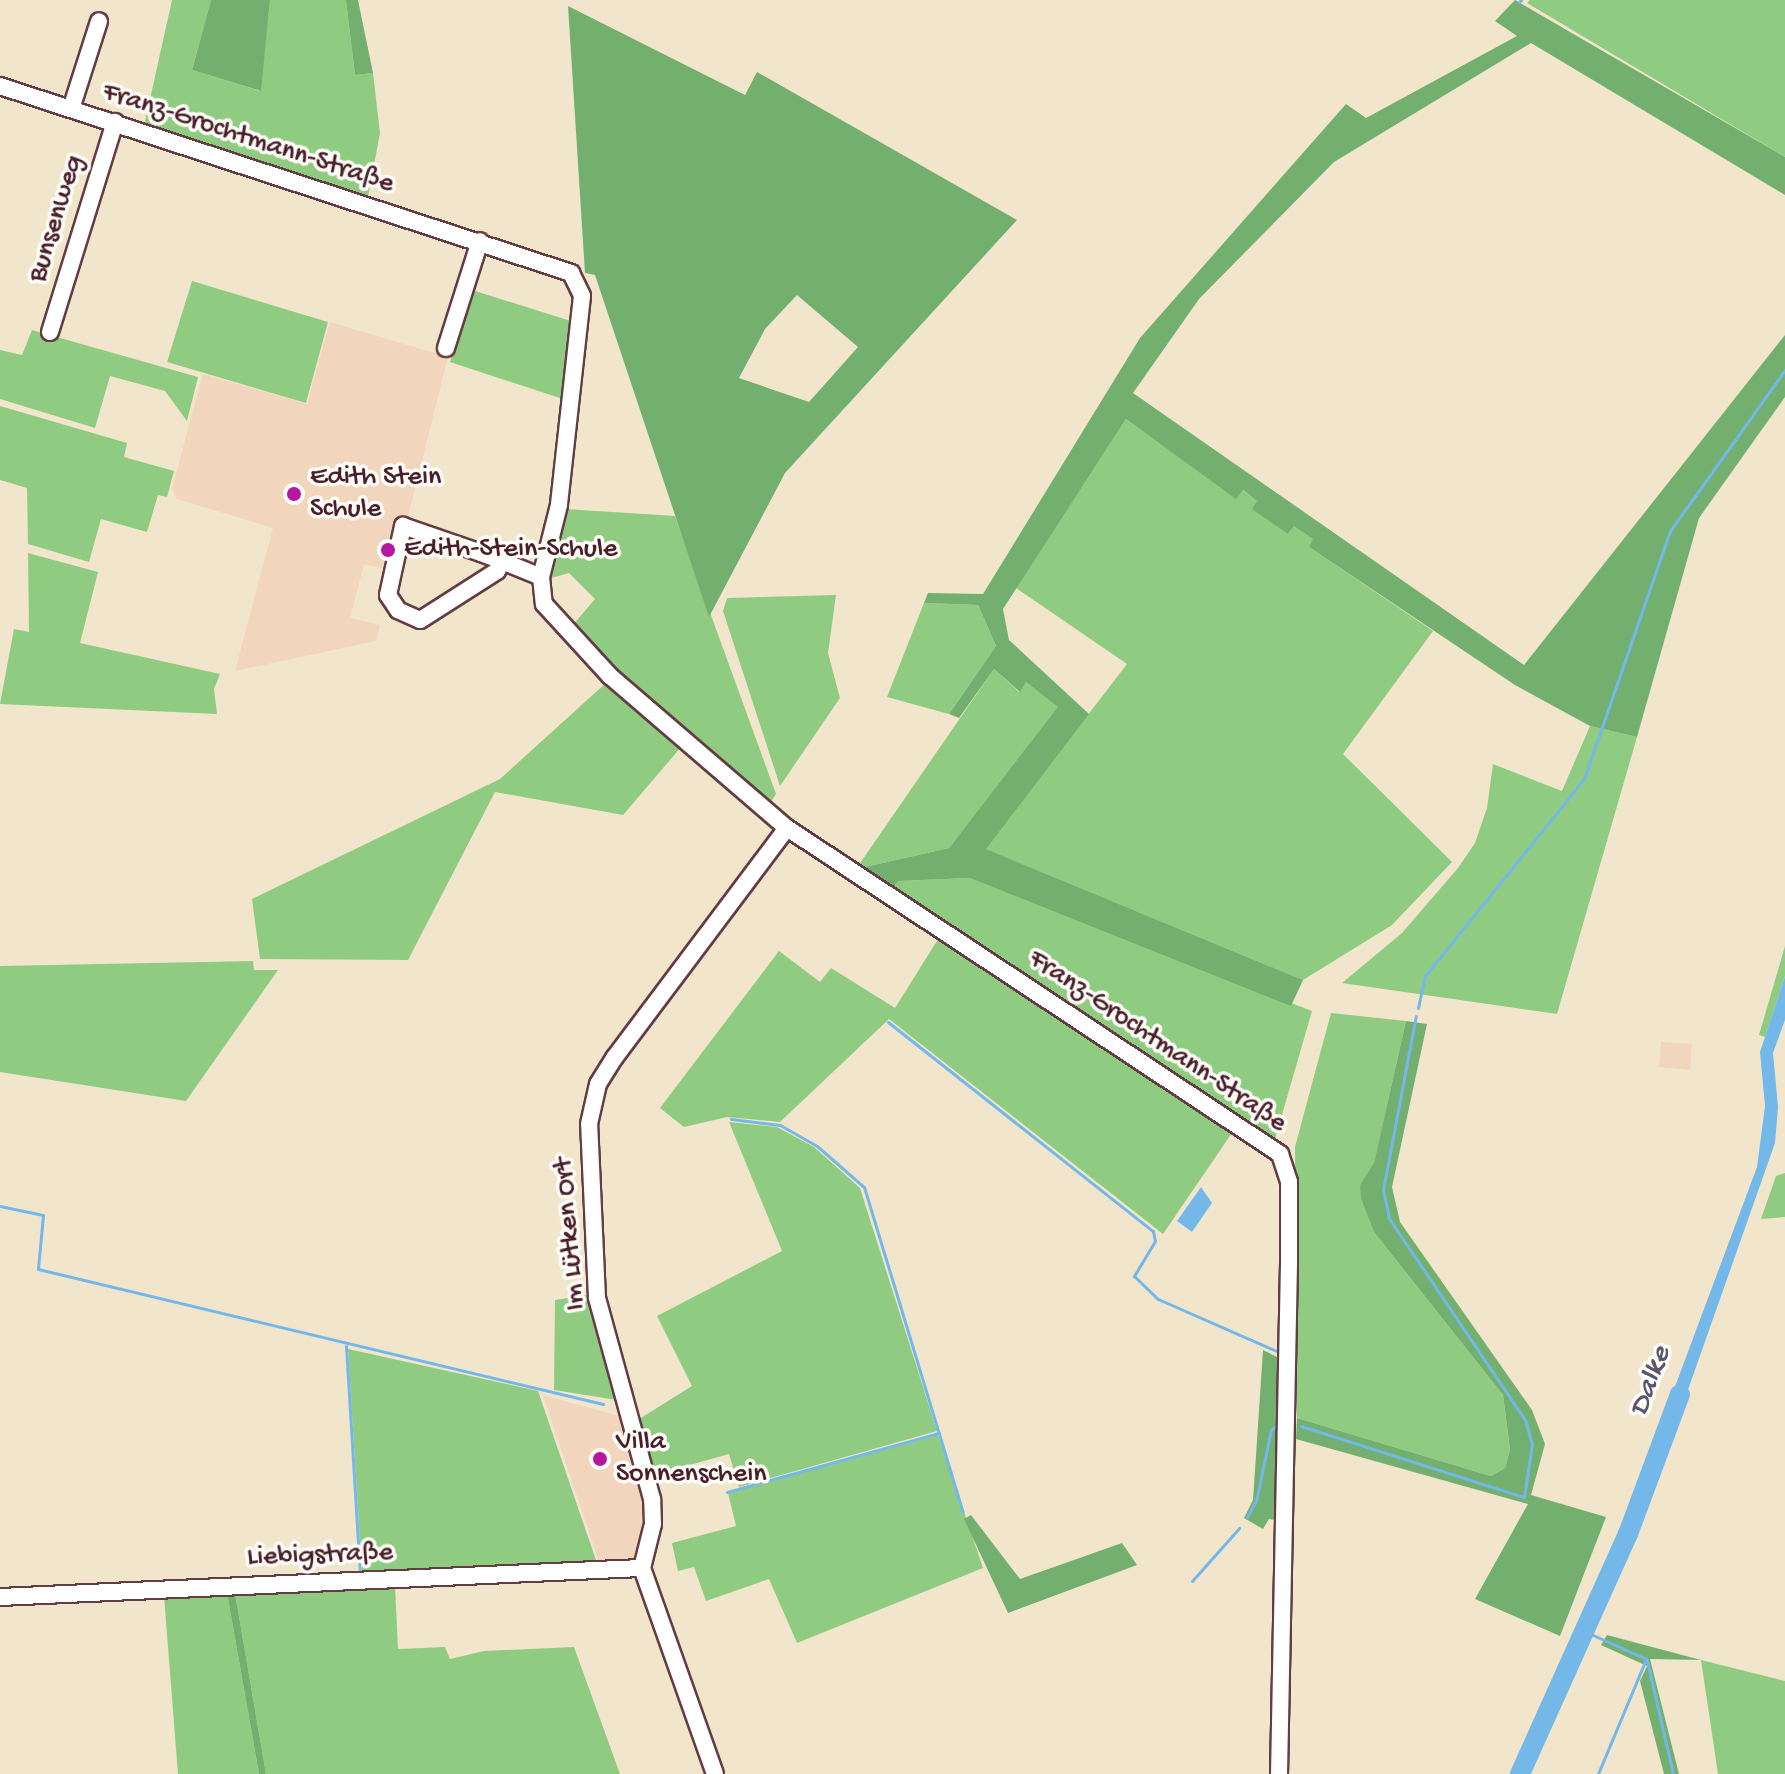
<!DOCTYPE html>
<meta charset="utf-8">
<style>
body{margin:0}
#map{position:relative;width:1785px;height:1774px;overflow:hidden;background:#f1e6cb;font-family:"Gochi Hand",sans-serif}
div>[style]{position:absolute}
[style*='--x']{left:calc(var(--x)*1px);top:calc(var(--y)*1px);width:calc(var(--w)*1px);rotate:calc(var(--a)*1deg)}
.built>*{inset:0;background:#f1d5bd}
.green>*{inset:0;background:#8fcc82}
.forest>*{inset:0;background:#73b070}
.water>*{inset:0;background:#74b8ea}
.stream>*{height:3px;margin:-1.5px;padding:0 1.5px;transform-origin:1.5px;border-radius:1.5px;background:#74b8ea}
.river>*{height:20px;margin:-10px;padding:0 10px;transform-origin:10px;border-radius:10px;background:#74b8ea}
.roads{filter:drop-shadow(2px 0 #633d43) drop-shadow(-2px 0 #633d43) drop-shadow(0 2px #633d43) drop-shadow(0 -2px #633d43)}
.minor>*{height:16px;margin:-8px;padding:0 8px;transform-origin:8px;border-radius:8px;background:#fff}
.dots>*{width:22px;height:22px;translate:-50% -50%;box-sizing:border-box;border:4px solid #fdfcf7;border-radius:50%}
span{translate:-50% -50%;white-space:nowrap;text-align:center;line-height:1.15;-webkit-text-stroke:7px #fdfcf7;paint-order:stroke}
.street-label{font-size:28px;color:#4a1f2b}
.poi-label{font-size:28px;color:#4a1f2b}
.left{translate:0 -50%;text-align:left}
.water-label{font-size:30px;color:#59556e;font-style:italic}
</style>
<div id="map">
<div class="built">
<div style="clip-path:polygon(330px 322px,448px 357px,407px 521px,399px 519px,390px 535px,382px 568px,364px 564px,350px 618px,380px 625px,376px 641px,235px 671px,273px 528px,177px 499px,172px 489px,203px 374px,307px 404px)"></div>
<div style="clip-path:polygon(1661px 1042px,1692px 1044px,1690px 1070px,1659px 1067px)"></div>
<div style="clip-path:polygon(543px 1395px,623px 1417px,646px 1501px,643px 1548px,634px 1561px,599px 1562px)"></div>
</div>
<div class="green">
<div style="clip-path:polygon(172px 0,211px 0,192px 70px,260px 91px,270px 0,346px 0,355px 75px,373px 73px,380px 133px,368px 197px,144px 126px)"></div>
<div style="clip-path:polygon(1530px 0,1785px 0,1785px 157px,1527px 3px)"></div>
<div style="clip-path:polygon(192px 281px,328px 322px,306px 403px,167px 362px)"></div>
<div style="clip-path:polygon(472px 290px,574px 322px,566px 400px,450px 362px)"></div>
<div style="clip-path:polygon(32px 330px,198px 377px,187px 421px,165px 391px,110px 376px,95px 428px,0 399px,0 350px,22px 355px)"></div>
<div style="clip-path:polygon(0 406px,127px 443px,124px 457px,174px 471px,167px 497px,158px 495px,147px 532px,101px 519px,89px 562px,28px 544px,27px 488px,0 480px)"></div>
<div style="clip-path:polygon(1126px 419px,1236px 498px,1242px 490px,1258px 501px,1253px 509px,1289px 533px,1294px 525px,1314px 539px,1309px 547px,1433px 631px,1343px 754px,1452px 862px,1392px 925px,1303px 980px,985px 849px,1127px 664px,1016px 588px)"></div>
<div style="clip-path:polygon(565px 509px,675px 516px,776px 794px,770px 803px,611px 668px,572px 626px,595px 599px,569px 573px,548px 579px)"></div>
<div style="clip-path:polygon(28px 553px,98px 572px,80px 643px,220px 674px,214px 689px,217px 714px,0 704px,14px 629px,29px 632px)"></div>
<div style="clip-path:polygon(836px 595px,828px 653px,840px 698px,780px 786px,723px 611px,727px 598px)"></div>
<div style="clip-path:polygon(924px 603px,978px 605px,996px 646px,949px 714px,887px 697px)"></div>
<div style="clip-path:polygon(994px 669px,1019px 692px,1026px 682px,1059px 707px,949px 848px,856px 869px)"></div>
<div style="clip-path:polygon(607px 682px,682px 746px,623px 815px,495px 792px,408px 960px,260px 959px,252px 899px,500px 779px)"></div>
<div style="clip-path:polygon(1590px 726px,1637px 737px,1557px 1014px,1342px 983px,1402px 933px,1458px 868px,1475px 843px,1487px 808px,1493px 764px,1562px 791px)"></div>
<div style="clip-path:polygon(970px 878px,1312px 1011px,1275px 1139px,889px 892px,899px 881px)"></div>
<div style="clip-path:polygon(940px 936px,1234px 1130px,1163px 1234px,889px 1019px,780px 1122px,727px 1117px,684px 1127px,660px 1108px,779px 951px,820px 982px,831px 968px,895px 1008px)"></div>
<div style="clip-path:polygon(1785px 946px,1785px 976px,1765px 1037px,1759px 1035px)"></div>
<div style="clip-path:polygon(253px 961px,254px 970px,278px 970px,186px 1101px,0 1072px,0 966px)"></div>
<div style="clip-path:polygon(1331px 1013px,1406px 1021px,1374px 1164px,1360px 1185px,1374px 1232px,1503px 1395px,1510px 1450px,1505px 1468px,1491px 1476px,1297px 1418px,1295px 1147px)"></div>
<div style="clip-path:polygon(729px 1122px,777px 1127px,814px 1147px,860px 1188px,937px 1431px,739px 1487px,729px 1454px,654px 1475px,636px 1421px,692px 1386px,657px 1316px,782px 1251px)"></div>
<div style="clip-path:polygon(1785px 1173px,1785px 1217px,1761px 1219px,1776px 1176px)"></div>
<div style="clip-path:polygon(587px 1295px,617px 1400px,554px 1390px,555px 1300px)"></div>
<div style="clip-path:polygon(348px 1349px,538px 1391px,597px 1563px,362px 1572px)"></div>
<div style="clip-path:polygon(938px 1435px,983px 1568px,797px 1643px,769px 1579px,706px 1601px,694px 1567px,678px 1571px,672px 1543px,736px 1526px,728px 1493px)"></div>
<div style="clip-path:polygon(395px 1586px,398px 1649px,445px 1647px,450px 1659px,484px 1651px,574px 1647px,620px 1774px,266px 1774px,235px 1593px)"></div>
<div style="clip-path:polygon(227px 1593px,259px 1774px,178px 1774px,164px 1596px)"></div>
<div style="clip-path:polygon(1701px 1660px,1785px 1681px,1785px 1774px,1718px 1774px)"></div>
</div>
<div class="forest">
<div style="clip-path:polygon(211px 0,270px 0,261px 91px,192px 70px)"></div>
<div style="clip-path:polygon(346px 0,358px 0,373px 73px,355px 75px)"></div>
<div style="clip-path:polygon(1515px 0,1785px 157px,1785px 195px,1531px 43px,1334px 162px,1199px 299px,1133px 393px,1524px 665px,1785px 335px,1785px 397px,1699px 518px,1637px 737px,1590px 726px,1515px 685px,1309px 547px,1313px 539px,1294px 526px,1288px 534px,1252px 509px,1257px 501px,1243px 490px,1236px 499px,1126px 419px,1003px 609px,1009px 640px,1089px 714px,986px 849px,1303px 980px,1291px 1006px,970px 878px,899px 881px,889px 892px,856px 869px,949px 848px,1058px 707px,1026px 682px,1020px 692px,994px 669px,959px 718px,949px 714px,996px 646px,978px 605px,924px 603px,928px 593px,983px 594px,1140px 338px,1346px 104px,1366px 118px,1517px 36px,1495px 21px)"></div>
<div style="clip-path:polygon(evenodd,568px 6px,745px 95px,757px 72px,1017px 220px,785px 473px,709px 617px,595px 275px,585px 273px,568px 6px,797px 295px,858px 347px,809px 402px,739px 378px,765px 329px,797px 295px)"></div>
<div style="clip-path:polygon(1406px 1021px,1427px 1024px,1392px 1187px,1400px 1222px,1532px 1410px,1545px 1444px,1531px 1495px,1606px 1517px,1560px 1636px,1475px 1599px,1528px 1504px,1296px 1439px,1297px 1418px,1491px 1476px,1505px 1468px,1510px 1450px,1503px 1395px,1374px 1232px,1361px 1198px,1360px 1185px,1374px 1163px)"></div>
<div style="clip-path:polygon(1263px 1350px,1283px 1360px,1276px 1520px,1269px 1519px,1263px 1529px,1244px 1518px,1253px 1500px)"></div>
<div style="clip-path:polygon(971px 1515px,1020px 1579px,1122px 1543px,1137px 1565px,1008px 1613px,964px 1519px)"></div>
<div style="clip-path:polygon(227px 1593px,235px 1593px,266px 1774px,259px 1774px)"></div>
<div style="clip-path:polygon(1607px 1635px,1701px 1660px,1650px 1659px,1679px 1774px,1664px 1774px,1640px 1681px,1647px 1666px,1601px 1645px)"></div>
</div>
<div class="water">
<div style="clip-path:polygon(1785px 976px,1785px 1020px,1773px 1053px,1778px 1107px,1775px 1143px,1677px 1421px,1664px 1416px,1757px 1167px,1765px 1106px,1760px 1052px)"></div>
<div style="clip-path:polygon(1201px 1187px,1212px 1203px,1192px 1232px,1177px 1221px)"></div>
</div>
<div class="stream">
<div style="--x:1519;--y:2;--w:3;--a:-45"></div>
<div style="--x:1418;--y:1008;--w:33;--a:-78"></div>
<div style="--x:1425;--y:976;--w:253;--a:-51.1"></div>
<div style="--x:1584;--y:779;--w:262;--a:-70.9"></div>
<div style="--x:1670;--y:531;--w:198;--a:-54.5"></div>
<div style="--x:888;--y:1022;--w:337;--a:38.3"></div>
<div style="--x:1153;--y:1231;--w:10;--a:79"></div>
<div style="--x:1155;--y:1241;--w:41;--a:121"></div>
<div style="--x:1134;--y:1276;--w:33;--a:44"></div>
<div style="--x:1158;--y:1299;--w:134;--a:23.7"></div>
<div style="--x:731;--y:1119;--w:49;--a:7"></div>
<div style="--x:780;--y:1125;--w:43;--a:29.6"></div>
<div style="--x:817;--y:1146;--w:62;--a:41.1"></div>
<div style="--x:864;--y:1187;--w:340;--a:73.1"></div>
<div style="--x:0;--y:1206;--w:44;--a:11.8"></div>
<div style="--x:43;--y:1215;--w:54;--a:95.3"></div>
<div style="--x:38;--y:1269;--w:581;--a:13.44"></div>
<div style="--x:346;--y:1346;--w:228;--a:86.5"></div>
<div style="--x:1301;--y:1426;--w:234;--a:17.7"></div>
<div style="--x:1524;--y:1497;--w:54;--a:-81.4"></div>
<div style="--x:1532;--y:1444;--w:25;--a:-106"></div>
<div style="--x:1525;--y:1420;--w:244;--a:-124"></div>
<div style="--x:1389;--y:1218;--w:29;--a:-102"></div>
<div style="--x:1383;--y:1190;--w:177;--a:-79.3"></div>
<div style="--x:727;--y:1492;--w:220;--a:-15.6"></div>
<div style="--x:1247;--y:1517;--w:18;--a:-61"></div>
<div style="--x:1256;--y:1501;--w:73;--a:-78.1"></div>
<div style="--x:1271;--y:1430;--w:13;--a:-42"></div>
<div style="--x:1192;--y:1581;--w:71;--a:-48.4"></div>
<div style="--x:1584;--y:1631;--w:68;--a:24.3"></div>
<div style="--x:1646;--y:1659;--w:125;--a:112.7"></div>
<div style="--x:1647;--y:1661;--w:116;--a:77"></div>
</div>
<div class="river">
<div style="--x:1520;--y:1774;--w:263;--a:-65.8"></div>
<div style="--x:1628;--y:1534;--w:149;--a:-69.6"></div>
</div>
<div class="roads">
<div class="minor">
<div style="--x:0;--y:86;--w:601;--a:18.13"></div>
<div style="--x:571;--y:273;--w:25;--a:64"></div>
<div style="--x:582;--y:296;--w:210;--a:96.3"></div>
<div style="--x:559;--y:505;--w:74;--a:104"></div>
<div style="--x:541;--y:577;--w:27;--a:84"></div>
<div style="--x:544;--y:604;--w:98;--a:47.5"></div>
<div style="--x:610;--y:676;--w:233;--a:40.7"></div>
<div style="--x:787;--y:828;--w:591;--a:33.47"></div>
<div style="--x:1280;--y:1154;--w:29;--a:72"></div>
<div style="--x:1289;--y:1182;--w:81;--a:90"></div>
<div style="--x:1289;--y:1263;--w:511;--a:91.12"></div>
<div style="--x:71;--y:109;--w:92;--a:-72.3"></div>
<div style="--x:50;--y:332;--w:220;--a:-72.8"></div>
<div style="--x:446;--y:348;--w:112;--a:-72.4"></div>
<div style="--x:502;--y:561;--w:11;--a:117"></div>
<div style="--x:497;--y:571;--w:91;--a:147.5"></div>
<div style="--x:420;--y:620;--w:24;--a:-156"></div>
<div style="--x:398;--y:610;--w:18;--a:-124"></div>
<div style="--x:388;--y:595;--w:71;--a:-77.7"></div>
<div style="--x:403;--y:526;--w:83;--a:19.1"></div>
<div style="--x:481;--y:553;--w:22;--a:21"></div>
<div style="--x:502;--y:561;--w:42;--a:22.3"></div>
<div style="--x:0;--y:1597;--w:643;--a:-2.59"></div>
<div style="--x:715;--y:1774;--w:219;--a:-109.5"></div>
<div style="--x:642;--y:1568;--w:45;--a:-76"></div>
<div style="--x:653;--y:1524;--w:25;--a:-92"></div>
<div style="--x:652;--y:1499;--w:208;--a:-105.3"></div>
<div style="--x:597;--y:1298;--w:174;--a:-92.6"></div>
<div style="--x:589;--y:1124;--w:41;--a:-77.3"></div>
<div style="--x:598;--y:1084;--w:32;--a:-58"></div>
<div style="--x:615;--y:1057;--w:286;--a:-53.1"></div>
</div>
</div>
<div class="dots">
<div style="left:294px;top:494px;background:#b5179e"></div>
<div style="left:388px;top:550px;background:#b5179e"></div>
<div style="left:600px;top:1459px;background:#b5179e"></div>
</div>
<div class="street-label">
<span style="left:248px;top:139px;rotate:18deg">Franz-Grochtmann-Straße</span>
<span style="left:57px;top:219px;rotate:-73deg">Bunsenweg</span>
<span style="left:1157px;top:1042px;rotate:34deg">Franz-Grochtmann-Straße</span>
<span style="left:571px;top:1234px;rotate:-95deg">Im Lütken Ort</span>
<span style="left:320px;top:1556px;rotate:-2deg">Liebigstraße</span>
</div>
<div class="poi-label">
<span class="left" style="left:310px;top:494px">Edith Stein<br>Schule</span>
<span class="left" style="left:404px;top:550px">Edith-Stein-Schule</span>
<span class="left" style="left:616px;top:1459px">Villa<br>Sonnenschein</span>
</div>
<div class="water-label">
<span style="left:1652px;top:1382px;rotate:-70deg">Dalke</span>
</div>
</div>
